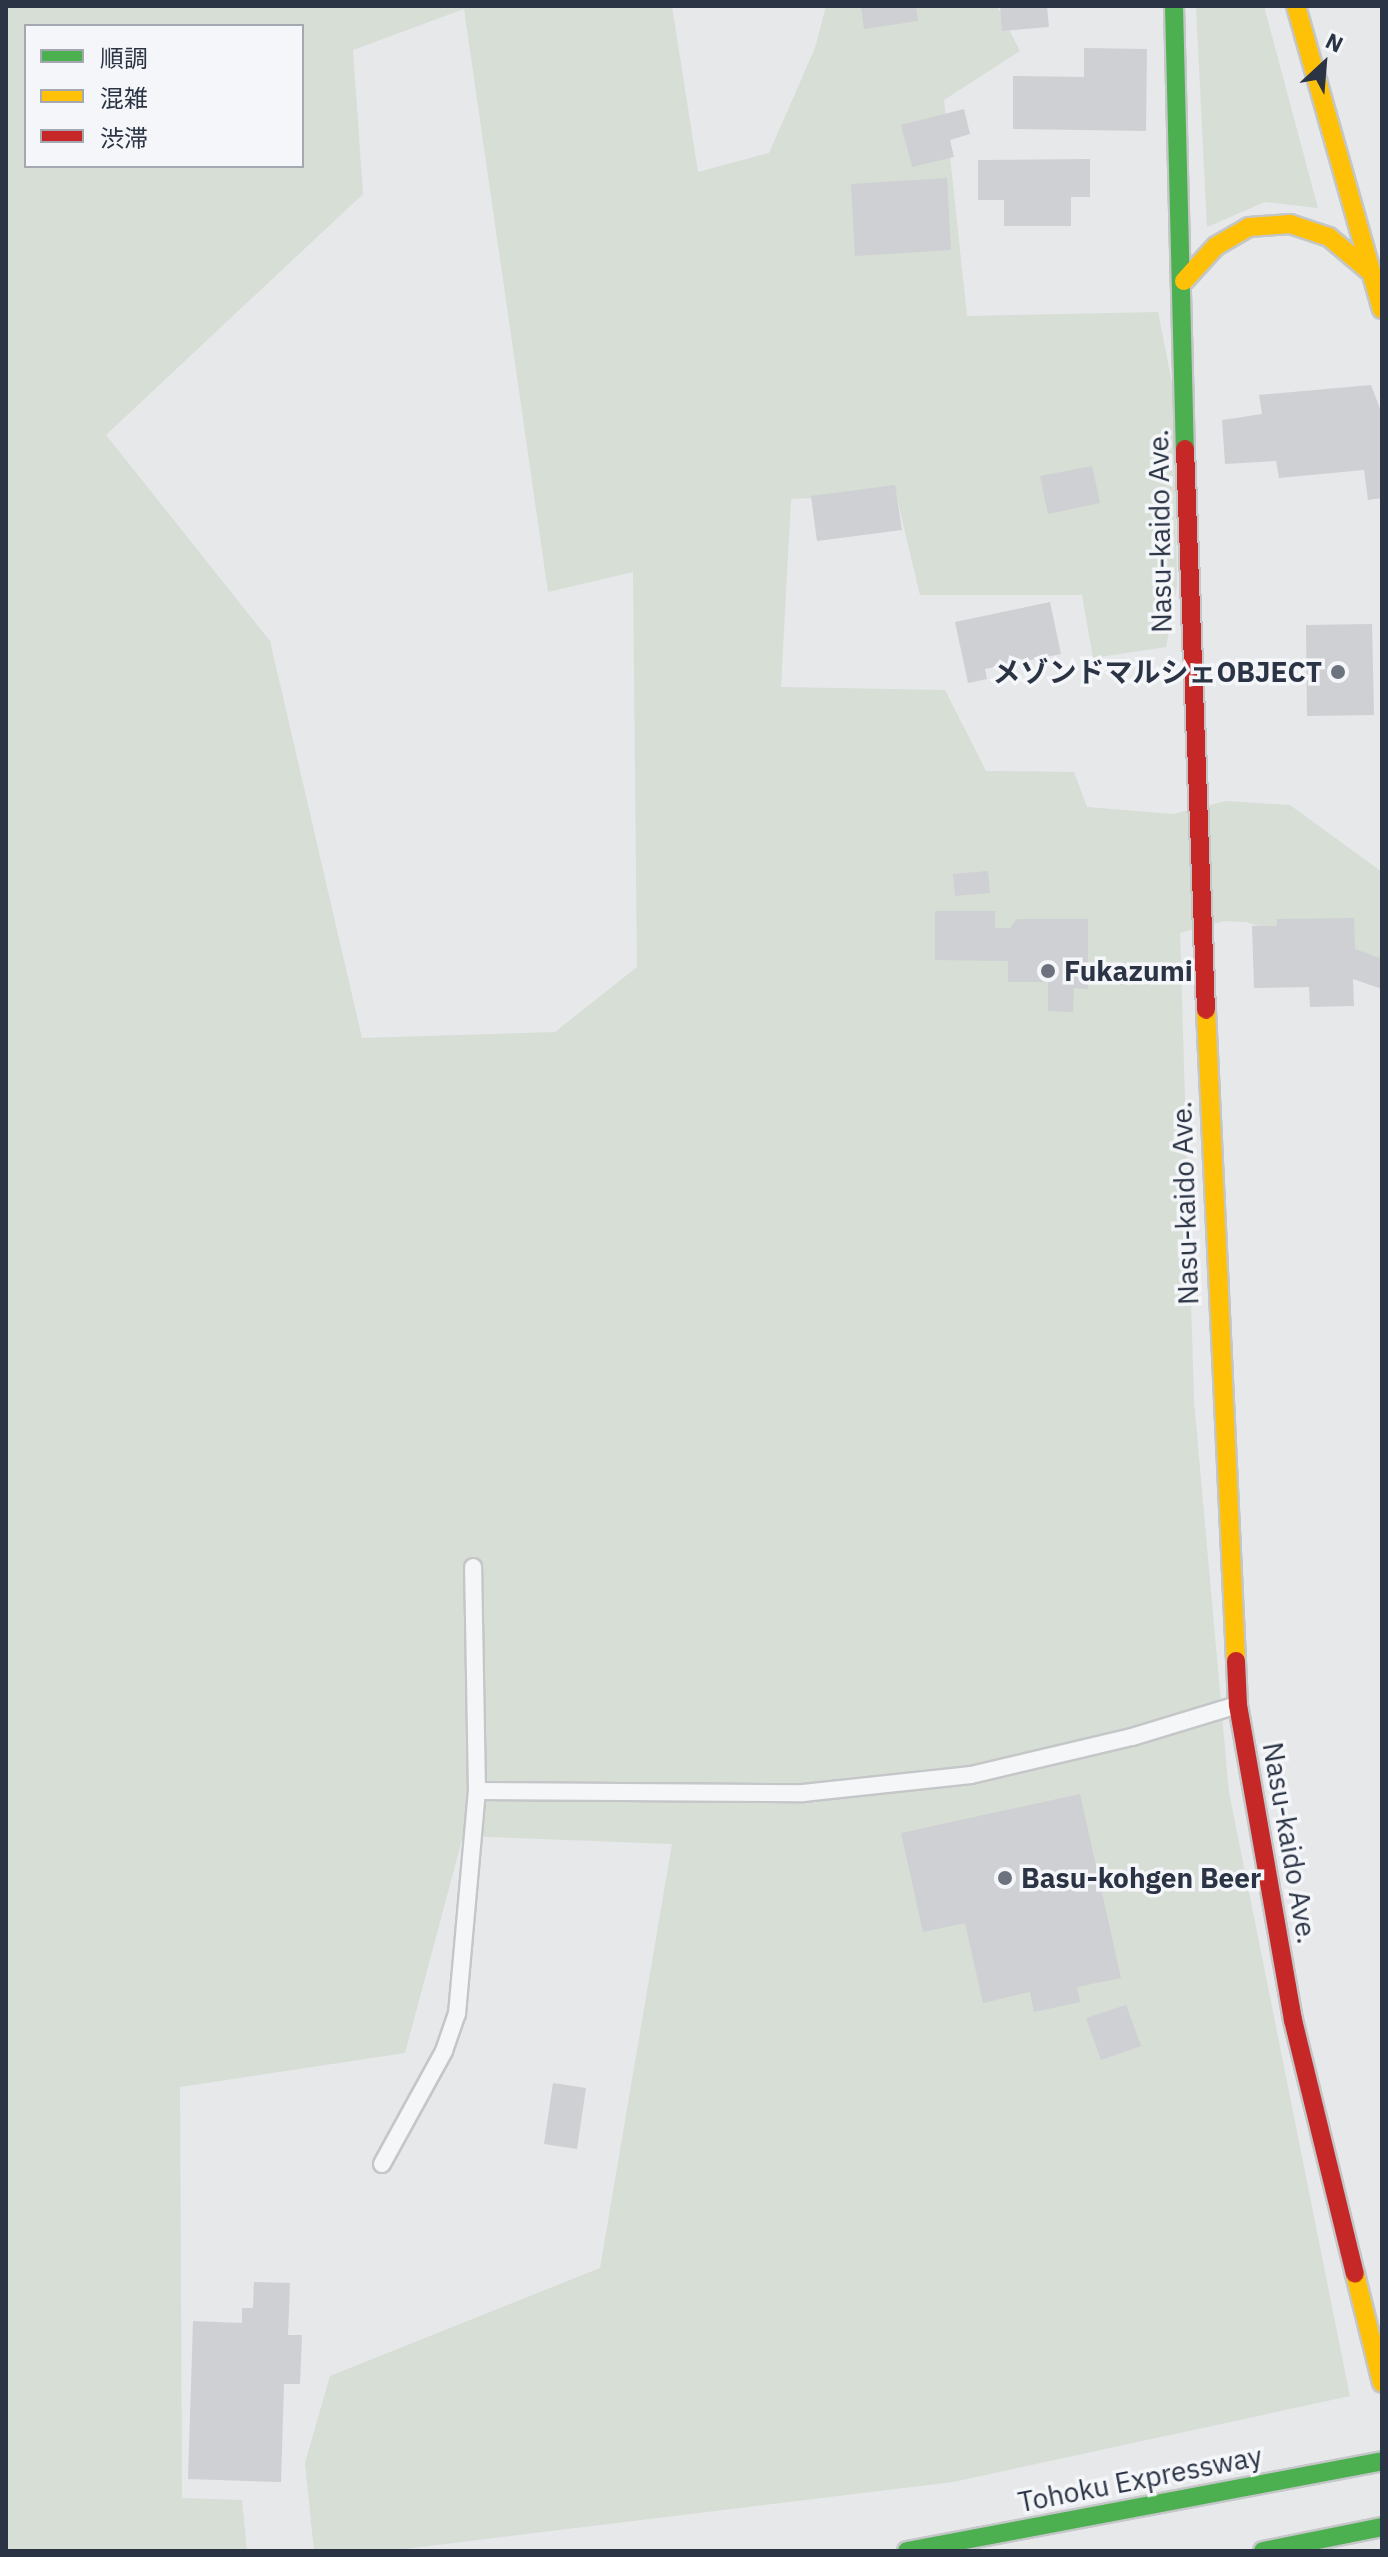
<!DOCTYPE html>
<meta charset="utf-8">
<style>
body{margin:0}
#map{position:relative;width:1388px;height:2557px;overflow:hidden;background:#e6e8ea;font-family:"IBM Plex Sans","Noto Sans JP",sans-serif}
div>[style]{position:absolute}
[style*='--x']{left:calc(var(--x)*1px);top:calc(var(--y)*1px);width:calc(var(--w)*1px);rotate:calc(var(--a)*1deg)}
.green>*{inset:0;background:#d6ded6}
.building>*{inset:0;background:#ced0d3}
.roads{filter:drop-shadow(2px 0 #c4c6c8) drop-shadow(-2px 0 #c4c6c8) drop-shadow(0 2px #c4c6c8) drop-shadow(0 -2px #c4c6c8)}
.lane>*{height:16px;margin:-8px;padding:0 8px;transform-origin:8px;border-radius:8px;background:#f5f6f7}
.fast>*{height:18px;margin:-9px;padding:0 9px;transform-origin:9px;border-radius:9px;background:#4caf50}
.slow>*{height:18px;margin:-9px;padding:0 9px;transform-origin:9px;border-radius:9px;background:#ffc107}
.jam>*{height:18px;margin:-9px;padding:0 9px;transform-origin:9px;border-radius:9px;background:#c62828}
.dots>*{width:22px;height:22px;translate:-50% -50%;box-sizing:border-box;border:4px solid #f4f6f9;border-radius:50%}
span{translate:-50% -50%;white-space:nowrap;text-align:center;line-height:1.15;-webkit-text-stroke:7px #f4f6f9;paint-order:stroke}
.street-label{font-size:28px;color:#2b3445}
.poi-label{font-size:28px;color:#2b3445;font-weight:700}
.right{translate:-100% -50%;text-align:right}
.left{translate:0 -50%;text-align:left}
.frame{position:absolute;inset:0;border:8px solid #2b3445;pointer-events:none}
.legend{position:absolute;left:24px;top:24px;width:280px;height:144px;box-sizing:border-box;background:#f4f6f9;border:2px solid #a4a8b1;margin:0;padding:10px 14px;list-style:none;font-size:24px;color:#2b3445}
.legend li{display:flex;align-items:center;gap:16px;height:40px}
.legend b{width:40px;border:2px solid #a4a8b1}
.north{position:absolute;left:1284px;top:24px;width:80px;height:80px;-webkit-text-stroke:6px #f4f6f9;paint-order:stroke;rotate:26deg;font-size:22px;font-weight:700;line-height:32px;text-align:center;color:#2b3445}
.north::after{content:'';display:block;margin:auto;width:28px;height:36px;background:#2b3445;clip-path:polygon(50% 0,100% 100%,50% 72%,0 100%)}
</style>
<div id="map">
<div class="green">
<div style="clip-path:polygon(evenodd,6px 6px,672px 6px,698px 172px,769px 153px,815px 48px,826px 6px,997px 6px,1020px 51px,944px 100px,967px 316px,1158px 312px,1175px 398px,1177px 585px,1166px 647px,1093px 658px,1082px 595px,920px 595px,896px 494px,791px 499px,781px 687px,945px 690px,986px 771px,1074px 772px,1087px 807px,1173px 814px,1226px 801px,1290px 805px,1382px 872px,1382px 971px,1367px 959px,1246px 922px,1224px 921px,1180px 933px,1194px 1401px,1229px 1793px,1350px 2396px,953px 2482px,388px 2551px,314px 2551px,305px 2463px,330px 2376px,600px 2268px,672px 1844px,463px 1836px,405px 2053px,180px 2087px,182px 2498px,242px 2500px,247px 2551px,6px 2551px,6px 6px,464px 9px,548px 592px,633px 572px,637px 967px,555px 1032px,362px 1038px,270px 641px,106px 435px,363px 194px,353px 50px,464px 9px,6px 6px,26px 26px,302px 26px,302px 166px,26px 166px,26px 26px)"></div>
<div style="clip-path:polygon(1196px 6px,1264px 6px,1318px 208px,1265px 202px,1207px 227px)"></div>
</div>
<div class="building">
<div style="clip-path:polygon(861px 6px,916px 6px,918px 21px,864px 29px)"></div>
<div style="clip-path:polygon(1000px 6px,1047px 6px,1049px 27px,1002px 31px)"></div>
<div style="clip-path:polygon(1084px 48px,1147px 49px,1146px 131px,1013px 129px,1013px 76px,1084px 77px)"></div>
<div style="clip-path:polygon(964px 109px,970px 134px,950px 140px,954px 157px,912px 167px,901px 125px)"></div>
<div style="clip-path:polygon(1090px 159px,1090px 197px,1071px 197px,1071px 226px,1004px 226px,1004px 200px,978px 200px,978px 160px)"></div>
<div style="clip-path:polygon(947px 178px,951px 250px,855px 256px,851px 184px)"></div>
<div style="clip-path:polygon(1371px 385px,1382px 414px,1382px 498px,1368px 500px,1364px 470px,1279px 478px,1276px 461px,1225px 464px,1222px 420px,1262px 414px,1259px 395px)"></div>
<div style="clip-path:polygon(1092px 466px,1100px 503px,1048px 514px,1040px 476px)"></div>
<div style="clip-path:polygon(895px 485px,902px 530px,817px 541px,811px 496px)"></div>
<div style="clip-path:polygon(1050px 602px,1061px 654px,985px 669px,987px 679px,968px 683px,955px 622px)"></div>
<div style="clip-path:polygon(1372px 624px,1374px 715px,1307px 716px,1306px 625px)"></div>
<div style="clip-path:polygon(988px 871px,990px 893px,955px 896px,953px 874px)"></div>
<div style="clip-path:polygon(935px 911px,995px 911px,995px 928px,1010px 928px,1017px 919px,1088px 919px,1088px 989px,1074px 988px,1073px 1012px,1048px 1011px,1048px 982px,1008px 982px,1008px 961px,935px 960px)"></div>
<div style="clip-path:polygon(1354px 918px,1355px 949px,1382px 959px,1382px 989px,1353px 979px,1354px 1006px,1310px 1007px,1309px 987px,1254px 988px,1252px 926px,1277px 926px,1277px 919px)"></div>
<div style="clip-path:polygon(1080px 1794px,1121px 1978px,1077px 1987px,1080px 2002px,1034px 2012px,1030px 1992px,983px 2003px,965px 1923px,923px 1932px,901px 1833px)"></div>
<div style="clip-path:polygon(1126px 2005px,1141px 2046px,1101px 2060px,1086px 2018px)"></div>
<div style="clip-path:polygon(553px 2083px,586px 2088px,577px 2149px,544px 2144px)"></div>
<div style="clip-path:polygon(254px 2282px,290px 2283px,288px 2335px,302px 2335px,300px 2384px,284px 2384px,281px 2482px,188px 2479px,193px 2321px,242px 2323px,242px 2308px,253px 2308px)"></div>
</div>
<div class="roads">
<div class="lane">
<div style="--x:477;--y:1791;--w:326;--a:0.4"></div>
<div style="--x:803;--y:1793;--w:169;--a:-6.1"></div>
<div style="--x:971;--y:1775;--w:165;--a:-13.3"></div>
<div style="--x:1132;--y:1737;--w:110;--a:-16.9"></div>
<div style="--x:382;--y:2164;--w:129;--a:-61.2"></div>
<div style="--x:444;--y:2051;--w:39;--a:-71"></div>
<div style="--x:457;--y:2014;--w:224;--a:-84.9"></div>
<div style="--x:477;--y:1791;--w:224;--a:-91"></div>
</div>
<div class="fast">
<div style="--x:1174;--y:6;--w:443;--a:88.6"></div>
<div style="--x:907;--y:2551;--w:483;--a:-10.7"></div>
<div style="--x:1263;--y:2551;--w:121;--a:-11.4"></div>
</div>
<div class="slow">
<div style="--x:1296;--y:6;--w:315;--a:74.2"></div>
<div style="--x:1184;--y:281;--w:47;--a:-47.6"></div>
<div style="--x:1216;--y:246;--w:38;--a:-30"></div>
<div style="--x:1249;--y:227;--w:41;--a:-4.2"></div>
<div style="--x:1290;--y:224;--w:41;--a:18.4"></div>
<div style="--x:1329;--y:237;--w:51;--a:40.2"></div>
<div style="--x:1206;--y:1010;--w:652;--a:87.36"></div>
<div style="--x:1355;--y:2274;--w:112;--a:76.1"></div>
</div>
<div class="jam">
<div style="--x:1185;--y:449;--w:561;--a:87.86"></div>
<div style="--x:1236;--y:1661;--w:44;--a:87.4"></div>
<div style="--x:1238;--y:1705;--w:320;--a:80.1"></div>
<div style="--x:1293;--y:2020;--w:261;--a:76.3"></div>
</div>
</div>
<div class="dots">
<div style="left:1338px;top:672px;background:#6c737f"></div>
<div style="left:1048px;top:971px;background:#6c737f"></div>
<div style="left:1005px;top:1878px;background:#6c737f"></div>
</div>
<div class="street-label">
<span style="left:1160px;top:531px;rotate:-91deg">Nasu-kaido Ave.</span>
<span style="left:1185px;top:1203px;rotate:-92deg">Nasu-kaido Ave.</span>
<span style="left:1290px;top:1843px;rotate:80deg">Nasu-kaido Ave.</span>
<span style="left:1140px;top:2479px;rotate:-11deg">Tohoku Expressway</span>
</div>
<div class="poi-label">
<span class="right" style="left:1322px;top:672px">メゾンドマルシェOBJECT</span>
<span class="left" style="left:1064px;top:971px">Fukazumi</span>
<span class="left" style="left:1021px;top:1878px">Basu-kohgen Beer</span>
</div>
<div class="frame"></div>
<ul class="legend">
<li><b style="height:10px;background:#4caf50"></b>順調</li>
<li><b style="height:10px;background:#ffc107"></b>混雑</li>
<li><b style="height:10px;background:#c62828"></b>渋滞</li>
</ul>
<div class="north">N</div>
</div>
